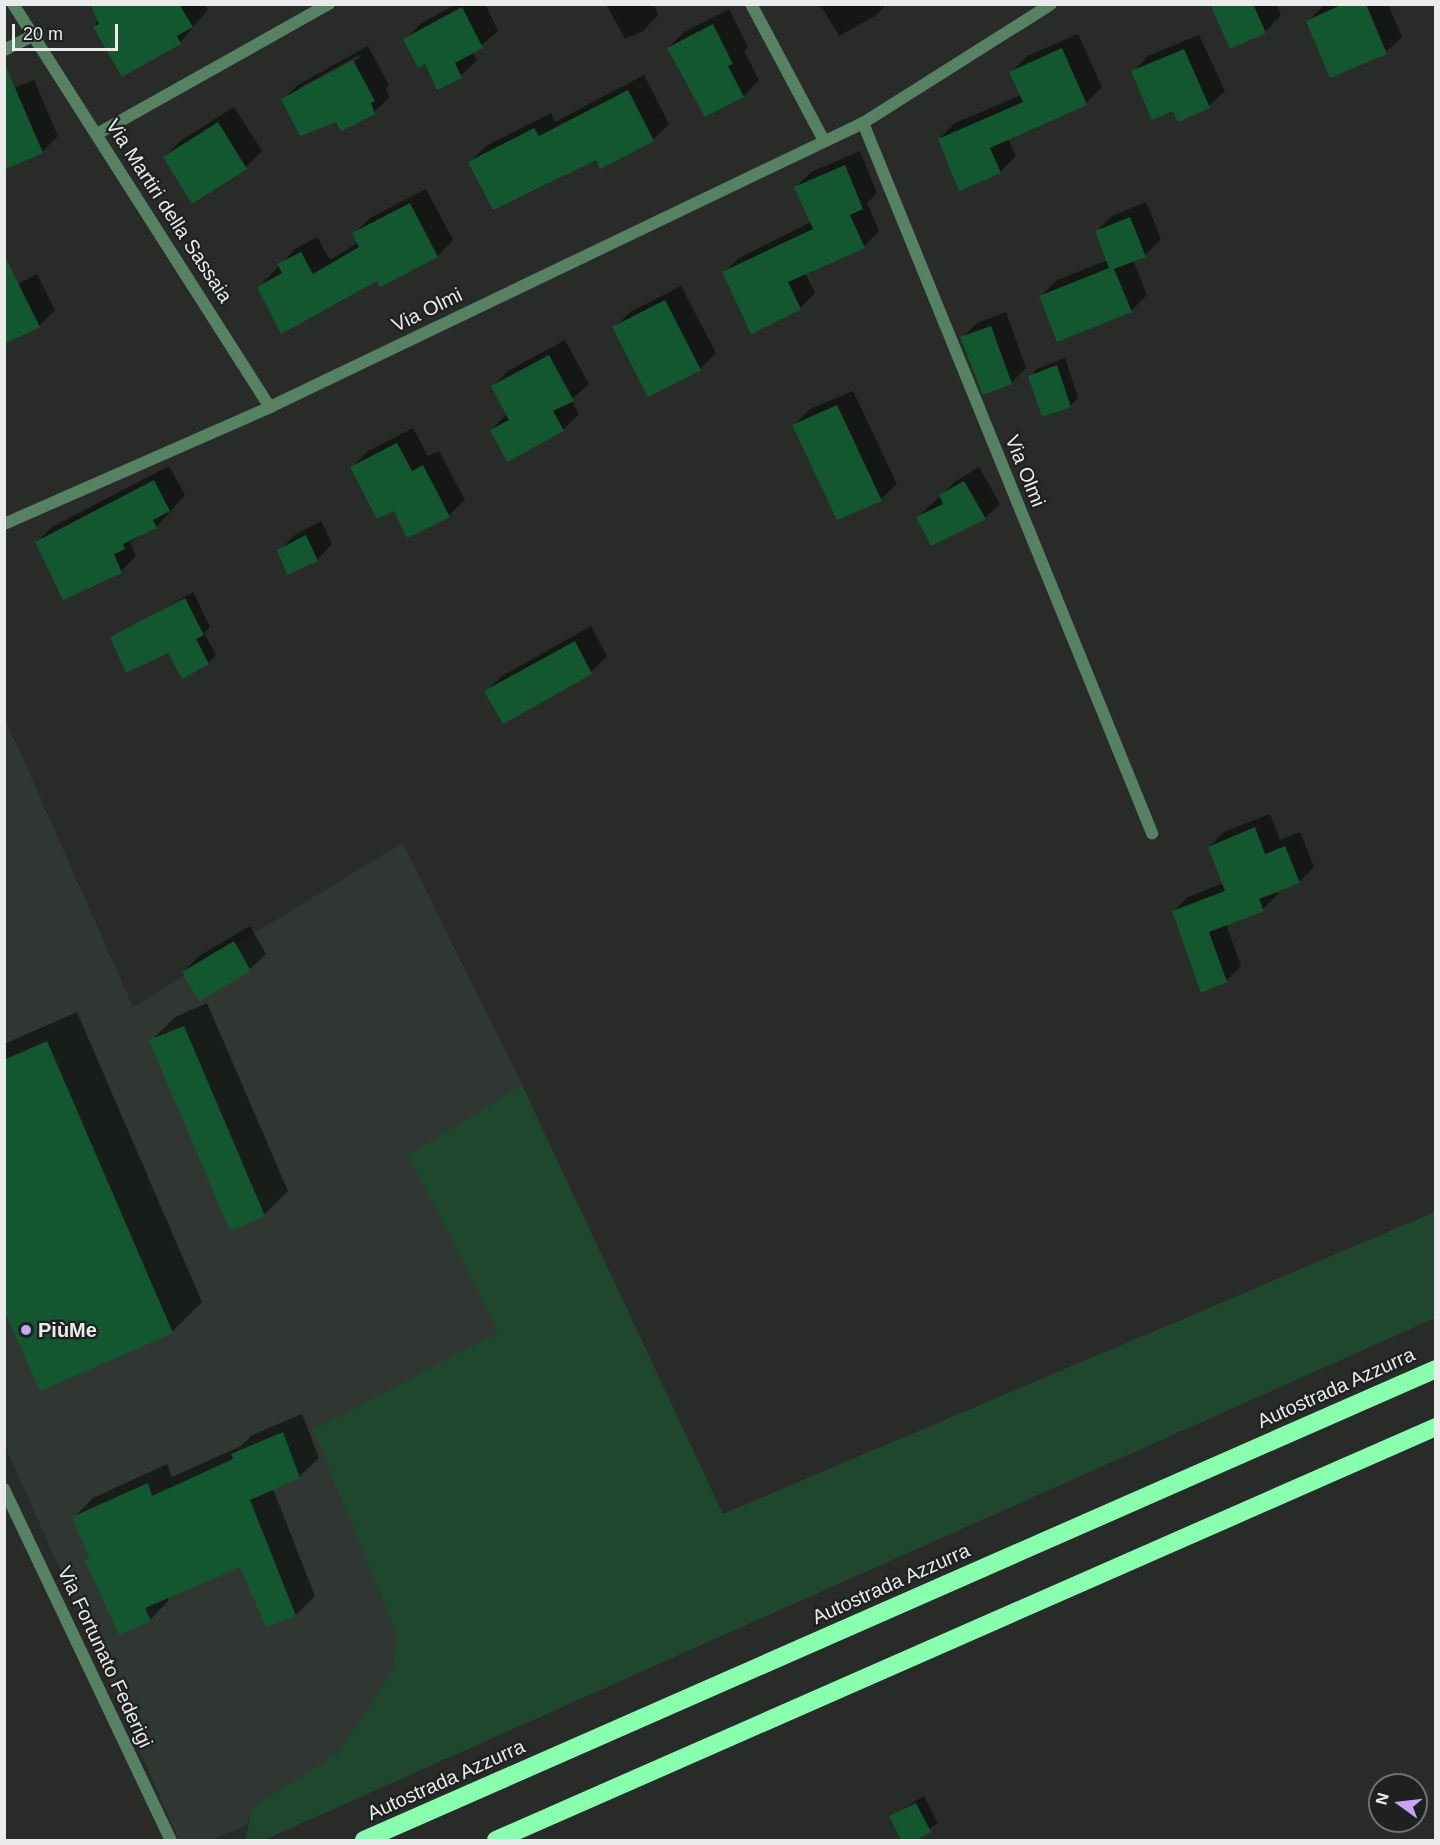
<!DOCTYPE html>
<meta charset="utf-8">
<style>
body{margin:0}
#map{position:relative;width:1440px;height:1845px;overflow:hidden;background:#292b29;font-family:Helvetica,sans-serif}
div>[style]{position:absolute}
[style*='--x']{left:calc(var(--x)*1px);top:calc(var(--y)*1px);width:calc(var(--w)*1px);rotate:calc(var(--a)*1deg)}
.built>*{inset:0;background:#303732}
.green>*{inset:0;background:#1f472d}
.shadow>*{inset:0;background:#0007}
.building>*{inset:0;background:#12572f}
.lane>*{height:12px;margin:-6px;padding:0 6px;transform-origin:6px;border-radius:6px;background:#568263}
.street>*{height:12px;margin:-6px;padding:0 6px;transform-origin:6px;border-radius:6px;background:#568263}
.highway>*{height:18px;margin:-9px;padding:0 9px;transform-origin:9px;border-radius:9px;background:#88feaf}
.dots>*{width:16px;height:16px;translate:-50% -50%;box-sizing:border-box;border:3px solid #1f2120;border-radius:50%}
span{translate:-50% -50%;white-space:nowrap;text-align:center;line-height:1.15;-webkit-text-stroke:4.5px #1f2120;paint-order:stroke}
.street-label{font-size:20px;color:#eaeceb}
.poi-label{font-size:20px;color:#eaeceb;font-weight:700}
.left{translate:0 -50%;text-align:left}
.frame{position:absolute;inset:0;border:6px solid #eaeceb;pointer-events:none}
.north{position:absolute;left:1368px;top:1773px;width:60px;height:60px;box-sizing:border-box;background:#1f2120;border:2px solid #707271;border-radius:50%;rotate:285deg;font-size:16px;font-weight:700;line-height:24px;text-align:center;color:#eaeceb}
.north::after{content:'';display:block;margin:auto;width:21px;height:27px;background:#c5a6f0;clip-path:polygon(50% 0,100% 100%,50% 72%,0 100%)}
.scale{position:absolute;left:12px;top:24px;width:106px;height:27px;box-sizing:border-box;border:3px solid #eaeceb;border-top:0;padding-left:8px;font-size:18px;line-height:21px;white-space:nowrap;color:#eaeceb;-webkit-text-stroke:4px #1f2120;paint-order:stroke}
</style>
<div id="map">
<div class="built">
<div style="clip-path:polygon(4px 716px,133px 1007px,403px 843px,522px 1085px,408px 1155px,498px 1332px,313px 1430px,397px 1635px,392px 1671px,339px 1752px,253px 1807px,247px 1825px,212px 1840px,179px 1840px,5px 1445px)"></div>
</div>
<div class="green">
<div style="clip-path:polygon(522px 1085px,723px 1514px,1435px 1212px,1435px 1318px,264px 1840px,245px 1840px,253px 1807px,339px 1752px,392px 1671px,397px 1635px,313px 1430px,498px 1332px,408px 1155px)"></div>
</div>
<div class="shadow">
<div style="clip-path:polygon(102px 4px,204px 4px,208px 10px,180px 42px,123px 75px,95px 27px)"></div>
<div style="clip-path:polygon(456px 4px,485px 4px,498px 31px,473px 52px,477px 60px,461px 76px,405px 40px,420px 24px)"></div>
<div style="clip-path:polygon(606px 4px,654px 4px,658px 15px,643px 31px,625px 39px)"></div>
<div style="clip-path:polygon(816px 4px,887px 4px,875px 16px,839px 36px,823px 9px)"></div>
<div style="clip-path:polygon(1212px 4px,1276px 4px,1281px 15px,1266px 31px,1231px 47px)"></div>
<div style="clip-path:polygon(1325px 4px,1388px 4px,1402px 37px,1386px 52px,1308px 21px)"></div>
<div style="clip-path:polygon(729px 9px,748px 47px,744px 51px,759px 80px,744px 96px,706px 115px,668px 48px,684px 32px)"></div>
<div style="clip-path:polygon(1078px 34px,1102px 87px,1086px 103px,1008px 139px,1016px 156px,1000px 172px,939px 139px,955px 123px,1021px 95px,1011px 72px,1027px 56px)"></div>
<div style="clip-path:polygon(1199px 35px,1225px 91px,1209px 106px,1178px 120px,1174px 109px,1133px 72px,1148px 56px)"></div>
<div style="clip-path:polygon(evenodd,368px 46px,389px 85px,386px 88px,389px 98px,374px 112px,341px 129px,337px 120px,283px 99px,298px 85px,368px 46px,359px 55px,360px 58px,299px 91px,299px 88px,359px 55px)"></div>
<div style="clip-path:polygon(644px 75px,669px 124px,653px 140px,597px 158px,470px 162px,486px 146px,551px 113px,555px 122px)"></div>
<div style="clip-path:polygon(34px 80px,58px 136px,42px 152px,4px 92px)"></div>
<div style="clip-path:polygon(234px 107px,262px 151px,246px 167px,165px 157px,180px 141px)"></div>
<div style="clip-path:polygon(860px 151px,877px 193px,867px 203px,879px 231px,864px 246px,805px 273px,815px 293px,800px 308px,724px 272px,739px 258px,811px 222px,796px 187px,811px 172px)"></div>
<div style="clip-path:polygon(426px 189px,453px 240px,438px 256px,378px 279px,259px 287px,295px 249px,317px 237px,330px 260px,359px 242px,354px 234px,370px 218px)"></div>
<div style="clip-path:polygon(1146px 202px,1161px 239px,1145px 255px,1133px 260px,1147px 295px,1131px 311px,1041px 296px,1057px 280px,1108px 260px,1096px 232px,1112px 216px)"></div>
<div style="clip-path:polygon(37px 274px,55px 310px,39px 326px,4px 291px)"></div>
<div style="clip-path:polygon(681px 286px,716px 353px,700px 369px,614px 328px,630px 312px)"></div>
<div style="clip-path:polygon(1006px 312px,1026px 368px,1011px 383px,962px 338px,977px 323px)"></div>
<div style="clip-path:polygon(565px 340px,589px 384px,571px 400px,579px 414px,563px 430px,507px 460px,491px 430px,507px 414px,493px 387px,508px 371px)"></div>
<div style="clip-path:polygon(1065px 358px,1078px 398px,1070px 406px,1030px 377px,1037px 369px)"></div>
<div style="clip-path:polygon(853px 391px,897px 484px,881px 499px,794px 425px,810px 409px)"></div>
<div style="clip-path:polygon(413px 428px,428px 456px,439px 451px,465px 500px,449px 515px,394px 509px,352px 467px,368px 451px)"></div>
<div style="clip-path:polygon(169px 466px,185px 495px,156px 527px,130px 542px,136px 556px,121px 571px,63px 598px,37px 542px,52px 527px)"></div>
<div style="clip-path:polygon(979px 467px,1000px 504px,985px 518px,918px 517px,956px 481px)"></div>
<div style="clip-path:polygon(321px 521px,332px 544px,317px 560px,279px 551px,295px 535px)"></div>
<div style="clip-path:polygon(193px 592px,210px 627px,204px 633px,216px 655px,208px 663px,112px 638px)"></div>
<div style="clip-path:polygon(591px 626px,607px 656px,591px 672px,486px 691px,502px 676px)"></div>
<div style="clip-path:polygon(1270px 814px,1280px 840px,1300px 832px,1314px 867px,1299px 882px,1276px 890px,1278px 894px,1263px 909px,1226px 924px,1241px 966px,1226px 981px,1173px 912px,1188px 897px,1224px 883px,1209px 847px,1224px 832px)"></div>
<div style="clip-path:polygon(250px 926px,266px 954px,250px 969px,183px 972px,199px 956px)"></div>
<div style="clip-path:polygon(207px 1003px,288px 1191px,264px 1215px,151px 1041px,175px 1017px)"></div>
<div style="clip-path:polygon(77px 1012px,202px 1302px,172px 1332px,4px 1307px,4px 1044px)"></div>
<div style="clip-path:polygon(302px 1414px,319px 1458px,299px 1477px,273px 1489px,315px 1596px,296px 1615px,241px 1565px,168px 1597px,169px 1600px,150px 1620px,91px 1557px,74px 1517px,93px 1498px,167px 1464px,172px 1477px,241px 1446px,252px 1435px)"></div>
<div style="clip-path:polygon(924px 1796px,938px 1823px,913px 1840px,903px 1840px,891px 1816px)"></div>
</div>
<div class="building">
<div style="clip-path:polygon(90px 4px,179px 4px,193px 27px,177px 36px,181px 44px,122px 77px,93px 27px,99px 24px)"></div>
<div style="clip-path:polygon(1210px 4px,1253px 4px,1266px 33px,1230px 49px)"></div>
<div style="clip-path:polygon(1343px 4px,1366px 4px,1387px 54px,1330px 78px,1306px 21px)"></div>
<div style="clip-path:polygon(462px 7px,483px 48px,455px 63px,462px 78px,437px 90px,425px 64px,418px 68px,403px 39px)"></div>
<div style="clip-path:polygon(713px 24px,733px 64px,728px 66px,744px 97px,705px 117px,667px 48px)"></div>
<div style="clip-path:polygon(1062px 48px,1087px 105px,990px 148px,1001px 173px,959px 191px,938px 139px,1023px 102px,1009px 72px)"></div>
<div style="clip-path:polygon(1184px 49px,1210px 108px,1178px 122px,1173px 111px,1152px 120px,1131px 71px)"></div>
<div style="clip-path:polygon(353px 60px,375px 101px,371px 103px,375px 114px,341px 131px,336px 122px,300px 136px,281px 99px)"></div>
<div style="clip-path:polygon(4px 62px,43px 153px,4px 170px)"></div>
<div style="clip-path:polygon(628px 90px,654px 141px,600px 169px,596px 160px,493px 210px,468px 162px,534px 128px,539px 136px)"></div>
<div style="clip-path:polygon(218px 122px,247px 169px,192px 204px,163px 157px)"></div>
<div style="clip-path:polygon(845px 165px,863px 209px,850px 215px,865px 248px,788px 282px,801px 309px,751px 334px,722px 272px,813px 229px,794px 187px)"></div>
<div style="clip-path:polygon(410px 203px,438px 257px,380px 287px,377px 281px,281px 334px,257px 287px,282px 273px,277px 264px,301px 252px,313px 274px,359px 247px,352px 233px)"></div>
<div style="clip-path:polygon(1130px 217px,1146px 257px,1114px 269px,1132px 312px,1057px 342px,1039px 296px,1109px 268px,1095px 231px)"></div>
<div style="clip-path:polygon(4px 255px,40px 327px,4px 344px)"></div>
<div style="clip-path:polygon(665px 300px,701px 370px,648px 397px,612px 327px)"></div>
<div style="clip-path:polygon(991px 326px,1012px 384px,983px 395px,960px 337px)"></div>
<div style="clip-path:polygon(549px 355px,574px 401px,553px 411px,564px 431px,507px 462px,490px 430px,509px 420px,491px 386px)"></div>
<div style="clip-path:polygon(1057px 365px,1071px 407px,1042px 417px,1028px 376px)"></div>
<div style="clip-path:polygon(837px 405px,882px 501px,837px 520px,792px 425px)"></div>
<div style="clip-path:polygon(397px 443px,412px 471px,423px 465px,450px 517px,407px 538px,394px 511px,377px 519px,350px 467px)"></div>
<div style="clip-path:polygon(154px 480px,170px 511px,153px 520px,157px 528px,123px 544px,125px 549px,114px 554px,122px 573px,63px 600px,35px 542px)"></div>
<div style="clip-path:polygon(964px 481px,986px 519px,931px 546px,916px 517px,943px 504px,939px 495px)"></div>
<div style="clip-path:polygon(306px 535px,318px 561px,287px 575px,277px 550px)"></div>
<div style="clip-path:polygon(185px 598px,204px 635px,196px 639px,209px 664px,182px 679px,168px 653px,126px 673px,110px 637px)"></div>
<div style="clip-path:polygon(575px 641px,592px 674px,503px 724px,484px 691px)"></div>
<div style="clip-path:polygon(1255px 827px,1265px 854px,1285px 846px,1300px 883px,1259px 899px,1264px 911px,1209px 932px,1227px 982px,1201px 993px,1172px 911px,1225px 891px,1208px 847px)"></div>
<div style="clip-path:polygon(234px 941px,251px 971px,199px 1001px,182px 972px)"></div>
<div style="clip-path:polygon(184px 1026px,265px 1216px,230px 1231px,149px 1040px)"></div>
<div style="clip-path:polygon(47px 1041px,173px 1333px,40px 1391px,4px 1310px,4px 1060px)"></div>
<div style="clip-path:polygon(283px 1432px,300px 1478px,250px 1500px,296px 1616px,266px 1627px,240px 1567px,145px 1608px,151px 1621px,119px 1635px,85px 1561px,89px 1558px,72px 1517px,148px 1483px,152px 1496px,233px 1459px,231px 1454px)"></div>
<div style="clip-path:polygon(916px 1803px,931px 1832px,916px 1840px,901px 1840px,889px 1816px)"></div>
</div>
<div class="lane">
<div style="--x:97;--y:134;--w:266;--a:-29.3"></div>
</div>
<div class="street">
<div style="--x:13;--y:4;--w:478;--a:57.5"></div>
<div style="--x:751;--y:4;--w:153;--a:61.9"></div>
<div style="--x:4;--y:50;--w:32;--a:-26"></div>
<div style="--x:863;--y:123;--w:767;--a:67.85"></div>
<div style="--x:4;--y:524;--w:291;--a:-23.7"></div>
<div style="--x:270;--y:407;--w:657;--a:-25.59"></div>
<div style="--x:863;--y:123;--w:222;--a:-32.3"></div>
<div style="--x:4;--y:1489;--w:389;--a:64.6"></div>
</div>
<div class="highway">
<div style="--x:364;--y:1840;--w:1171;--a:-23.72"></div>
<div style="--x:496;--y:1840;--w:1027;--a:-23.72"></div>
</div>
<div class="dots">
<div style="left:26px;top:1330px;background:#c5a6f0"></div>
</div>
<div class="street-label">
<span style="left:169px;top:211px;rotate:57deg">Via Martiri della Sassaia</span>
<span style="left:427px;top:310px;rotate:-26deg">Via Olmi</span>
<span style="left:1025px;top:471px;rotate:68deg">Via Olmi</span>
<span style="left:1336px;top:1388px;rotate:-24deg">Autostrada Azzurra</span>
<span style="left:891px;top:1584px;rotate:-24deg">Autostrada Azzurra</span>
<span style="left:105px;top:1657px;rotate:65deg">Via Fortunato Federigi</span>
<span style="left:446px;top:1780px;rotate:-24deg">Autostrada Azzurra</span>
</div>
<div class="poi-label">
<span class="left" style="left:38px;top:1330px">PiùMe</span>
</div>
<div class="frame"></div>
<div class="north">N</div>
<div class="scale">20 m</div>
</div>
